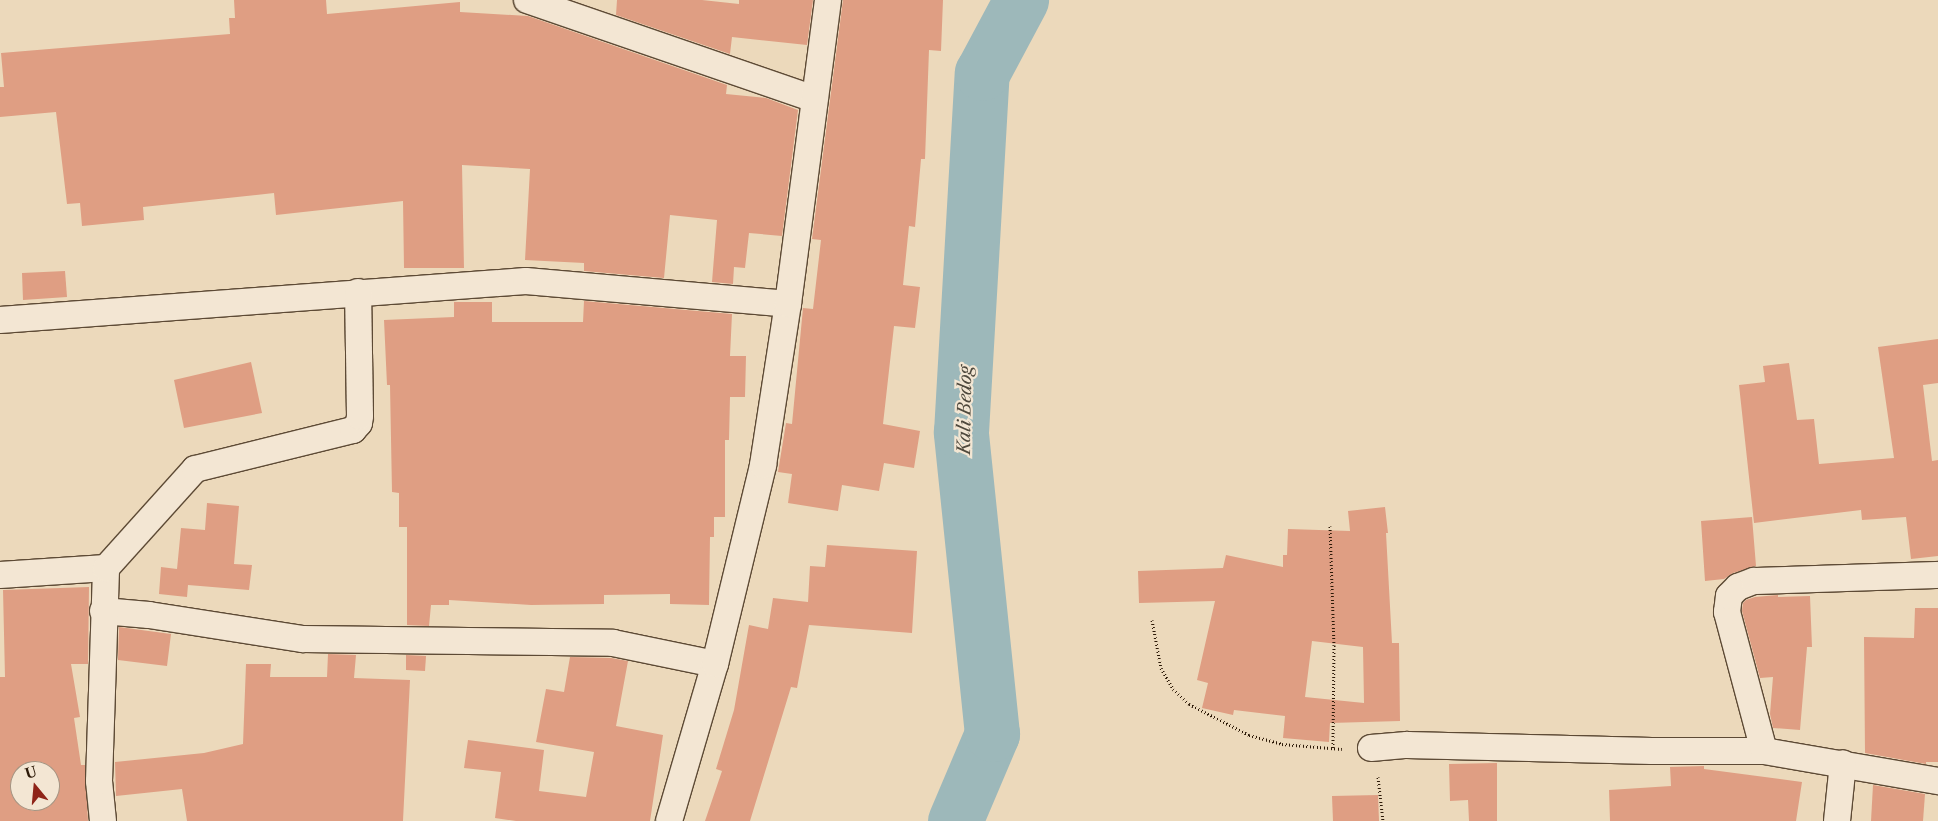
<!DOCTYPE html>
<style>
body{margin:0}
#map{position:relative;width:1938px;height:821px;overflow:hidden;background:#ecd9bb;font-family:"Libre Caslon Text",serif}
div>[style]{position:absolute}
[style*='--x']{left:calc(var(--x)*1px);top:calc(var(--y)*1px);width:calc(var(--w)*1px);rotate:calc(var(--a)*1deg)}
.river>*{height:55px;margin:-27.5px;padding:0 27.5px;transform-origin:27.5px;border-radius:27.5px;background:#9db8ba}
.building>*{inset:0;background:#df9e83}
.path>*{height:3px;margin-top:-1.5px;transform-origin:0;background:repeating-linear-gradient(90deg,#2d1a08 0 1px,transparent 0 3.5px)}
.roads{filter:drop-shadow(1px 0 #5d4a35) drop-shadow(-1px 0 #5d4a35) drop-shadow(0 1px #5d4a35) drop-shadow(0 -1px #5d4a35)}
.minor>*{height:26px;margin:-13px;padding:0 13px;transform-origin:13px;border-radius:13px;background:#f3e6d3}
span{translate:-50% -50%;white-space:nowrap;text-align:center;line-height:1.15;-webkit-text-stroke:4.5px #f3e6d3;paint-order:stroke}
.water-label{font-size:18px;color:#4f493d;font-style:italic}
.north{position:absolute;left:10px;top:761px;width:50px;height:50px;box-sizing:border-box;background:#f3e6d3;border:1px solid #a49482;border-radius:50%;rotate:343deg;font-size:14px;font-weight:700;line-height:20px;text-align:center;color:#2d1a08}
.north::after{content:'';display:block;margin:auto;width:18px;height:22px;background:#8f2418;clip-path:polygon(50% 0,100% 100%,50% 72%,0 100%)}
</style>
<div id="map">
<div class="river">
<div style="--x:955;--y:821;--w:95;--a:-67"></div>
<div style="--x:992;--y:734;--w:304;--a:-95.9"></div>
<div style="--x:961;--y:432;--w:360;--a:-86.7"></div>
<div style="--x:982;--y:73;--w:83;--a:-61.9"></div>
</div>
<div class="building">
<div style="clip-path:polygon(234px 0,326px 0,327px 14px,460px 2px,460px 12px,528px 16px,727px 85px,726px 94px,766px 98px,798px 110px,782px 236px,749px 233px,745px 268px,734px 267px,733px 284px,712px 282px,717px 220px,670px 215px,664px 278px,584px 271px,584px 263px,525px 260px,530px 169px,462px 165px,464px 268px,404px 268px,403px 201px,276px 215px,274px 193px,143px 207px,144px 220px,82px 226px,80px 203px,67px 204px,56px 112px,0 117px,0 87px,4px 87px,1px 53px,230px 34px,229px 18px,235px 18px)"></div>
<div style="clip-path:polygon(617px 0,702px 0,739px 4px,739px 0,813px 0,807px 45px,732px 37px,730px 54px,616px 15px)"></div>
<div style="clip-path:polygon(843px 0,943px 0,941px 51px,929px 50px,925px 159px,921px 159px,915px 227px,909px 226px,903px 285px,920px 287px,915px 328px,894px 326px,883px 424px,920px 431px,914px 468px,884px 463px,879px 491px,842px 485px,838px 511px,788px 503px,792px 474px,778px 472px,786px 423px,792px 424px,803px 308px,813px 309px,821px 240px,812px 239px)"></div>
<div style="clip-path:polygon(65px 271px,67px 297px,23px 300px,22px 273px)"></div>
<div style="clip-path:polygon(584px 301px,732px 314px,730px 356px,746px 356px,745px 397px,730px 397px,729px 440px,725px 440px,725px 517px,714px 517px,714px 537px,710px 537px,709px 605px,670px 604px,670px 594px,604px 595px,604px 604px,531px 605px,449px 600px,449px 605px,431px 605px,429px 626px,407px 625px,407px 527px,399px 527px,399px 493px,392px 492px,390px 385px,387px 385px,384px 320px,454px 317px,454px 302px,492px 302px,492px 322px,583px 322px)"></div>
<div style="clip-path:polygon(1938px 339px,1938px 383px,1923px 385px,1932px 461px,1938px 460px,1938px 556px,1911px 559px,1906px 517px,1862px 520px,1861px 510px,1754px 523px,1739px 385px,1765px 382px,1763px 366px,1789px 363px,1797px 420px,1814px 419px,1819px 464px,1894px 458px,1878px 347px)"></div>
<div style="clip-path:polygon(251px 362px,262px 413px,184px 428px,174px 380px)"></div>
<div style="clip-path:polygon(207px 503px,239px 506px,234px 564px,252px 565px,249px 590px,188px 585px,187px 597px,159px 594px,161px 567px,177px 569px,181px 528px,205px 530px)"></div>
<div style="clip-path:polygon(evenodd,1385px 507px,1388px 533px,1386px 533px,1392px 643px,1399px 643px,1400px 721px,1330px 723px,1329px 742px,1283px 738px,1285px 716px,1234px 710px,1233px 715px,1202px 708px,1208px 683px,1197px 680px,1215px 601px,1139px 603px,1138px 571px,1223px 568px,1226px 555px,1283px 567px,1283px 555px,1287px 555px,1288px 529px,1350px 531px,1348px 511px,1385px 507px,1312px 641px,1363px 647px,1364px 703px,1305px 697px,1312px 641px)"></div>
<div style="clip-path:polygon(1752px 517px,1756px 566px,1733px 573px,1724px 579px,1705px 581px,1701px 521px)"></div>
<div style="clip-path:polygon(827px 545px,917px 551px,912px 633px,809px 625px,797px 688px,791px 687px,750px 821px,705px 821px,722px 771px,716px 769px,734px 710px,749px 625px,768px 629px,773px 598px,808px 602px,810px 566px,825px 567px)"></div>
<div style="clip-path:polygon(evenodd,89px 587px,88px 664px,71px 664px,80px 717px,74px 718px,81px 765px,85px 765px,88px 821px,0 821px,0 677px,5px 677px,3px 590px,89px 587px,20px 771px,50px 771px,50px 801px,20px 801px,20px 771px)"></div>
<div style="clip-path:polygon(1778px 595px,1778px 597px,1810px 596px,1812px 647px,1807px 647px,1800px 730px,1773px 728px,1770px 714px,1773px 677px,1760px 678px,1742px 611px,1743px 603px,1746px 600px,1755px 597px)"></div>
<div style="clip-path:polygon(1915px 608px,1938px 608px,1938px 762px,1926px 762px,1926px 764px,1865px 753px,1864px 637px,1914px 638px)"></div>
<div style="clip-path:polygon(119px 627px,171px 634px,167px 666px,118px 660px)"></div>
<div style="clip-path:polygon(328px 654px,356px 655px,354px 678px,410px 680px,403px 821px,187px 821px,182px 789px,116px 796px,115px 762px,204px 753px,243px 744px,246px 664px,271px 664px,270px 677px,327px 677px)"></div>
<div style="clip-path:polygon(406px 655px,426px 656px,425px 671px,406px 670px)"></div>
<div style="clip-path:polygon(570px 657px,611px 658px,628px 661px,616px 726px,663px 735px,650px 821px,516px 821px,495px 818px,501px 772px,464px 768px,468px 740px,544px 750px,539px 791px,586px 797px,594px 752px,536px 742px,546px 689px,564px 692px)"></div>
<div style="clip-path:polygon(1497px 763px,1497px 821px,1469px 821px,1468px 800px,1450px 801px,1449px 764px)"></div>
<div style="clip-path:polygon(1704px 766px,1704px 769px,1802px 782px,1796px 821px,1610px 821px,1609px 790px,1671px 786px,1670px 767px)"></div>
<div style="clip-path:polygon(1873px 785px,1925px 794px,1923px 821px,1871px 821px)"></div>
<div style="clip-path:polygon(1378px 795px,1379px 821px,1333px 821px,1332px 796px)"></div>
</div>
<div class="path">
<div style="--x:1330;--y:526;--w:119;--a:88.1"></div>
<div style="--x:1334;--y:645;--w:104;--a:90.6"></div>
<div style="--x:1152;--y:620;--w:49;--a:79.4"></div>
<div style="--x:1161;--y:668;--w:24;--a:60"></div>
<div style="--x:1173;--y:689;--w:22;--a:43"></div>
<div style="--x:1189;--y:704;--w:68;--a:27.3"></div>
<div style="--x:1249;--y:735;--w:34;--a:15"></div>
<div style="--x:1282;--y:744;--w:60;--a:4.8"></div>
<div style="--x:1378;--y:777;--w:44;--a:83.5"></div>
</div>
<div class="roads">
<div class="minor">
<div style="--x:527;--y:0;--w:304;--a:19"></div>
<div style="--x:0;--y:320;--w:527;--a:-4.24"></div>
<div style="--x:526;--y:281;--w:263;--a:5"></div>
<div style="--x:0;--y:575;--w:106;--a:-3.8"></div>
<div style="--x:103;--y:611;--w:46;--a:5"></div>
<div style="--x:149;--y:615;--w:156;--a:8.9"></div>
<div style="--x:303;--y:639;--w:310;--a:0.7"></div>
<div style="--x:613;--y:643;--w:104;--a:11.6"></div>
<div style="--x:1371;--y:748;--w:36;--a:-5"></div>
<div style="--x:1407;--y:745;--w:245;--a:1.4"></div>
<div style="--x:1652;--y:751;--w:112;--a:0"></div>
<div style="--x:1764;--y:751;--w:177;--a:9.8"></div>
<div style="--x:1764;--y:751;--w:144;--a:-104.9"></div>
<div style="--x:1727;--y:612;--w:16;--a:-83"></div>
<div style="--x:1729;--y:596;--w:13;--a:-45"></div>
<div style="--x:1738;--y:587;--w:17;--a:-21"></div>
<div style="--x:1754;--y:581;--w:184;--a:-1.9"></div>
<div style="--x:103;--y:821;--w:40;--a:-95.7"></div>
<div style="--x:99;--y:781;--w:213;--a:-88.1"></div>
<div style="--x:106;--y:568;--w:133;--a:-48"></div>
<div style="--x:195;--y:469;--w:163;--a:-13.9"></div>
<div style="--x:353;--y:430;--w:9;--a:-49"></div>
<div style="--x:359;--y:423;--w:7;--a:-82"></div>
<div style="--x:360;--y:416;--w:124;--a:-90.9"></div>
<div style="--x:669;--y:821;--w:164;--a:-73.7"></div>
<div style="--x:715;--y:664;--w:205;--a:-76.4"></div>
<div style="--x:763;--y:465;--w:163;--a:-81.2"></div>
<div style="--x:788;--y:304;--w:307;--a:-82.5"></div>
<div style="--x:1837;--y:821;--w:58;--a:-84.1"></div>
</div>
</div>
<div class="water-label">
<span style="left:965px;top:410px;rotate:-89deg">Kali Bedog</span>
</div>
<div class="north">U</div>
</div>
